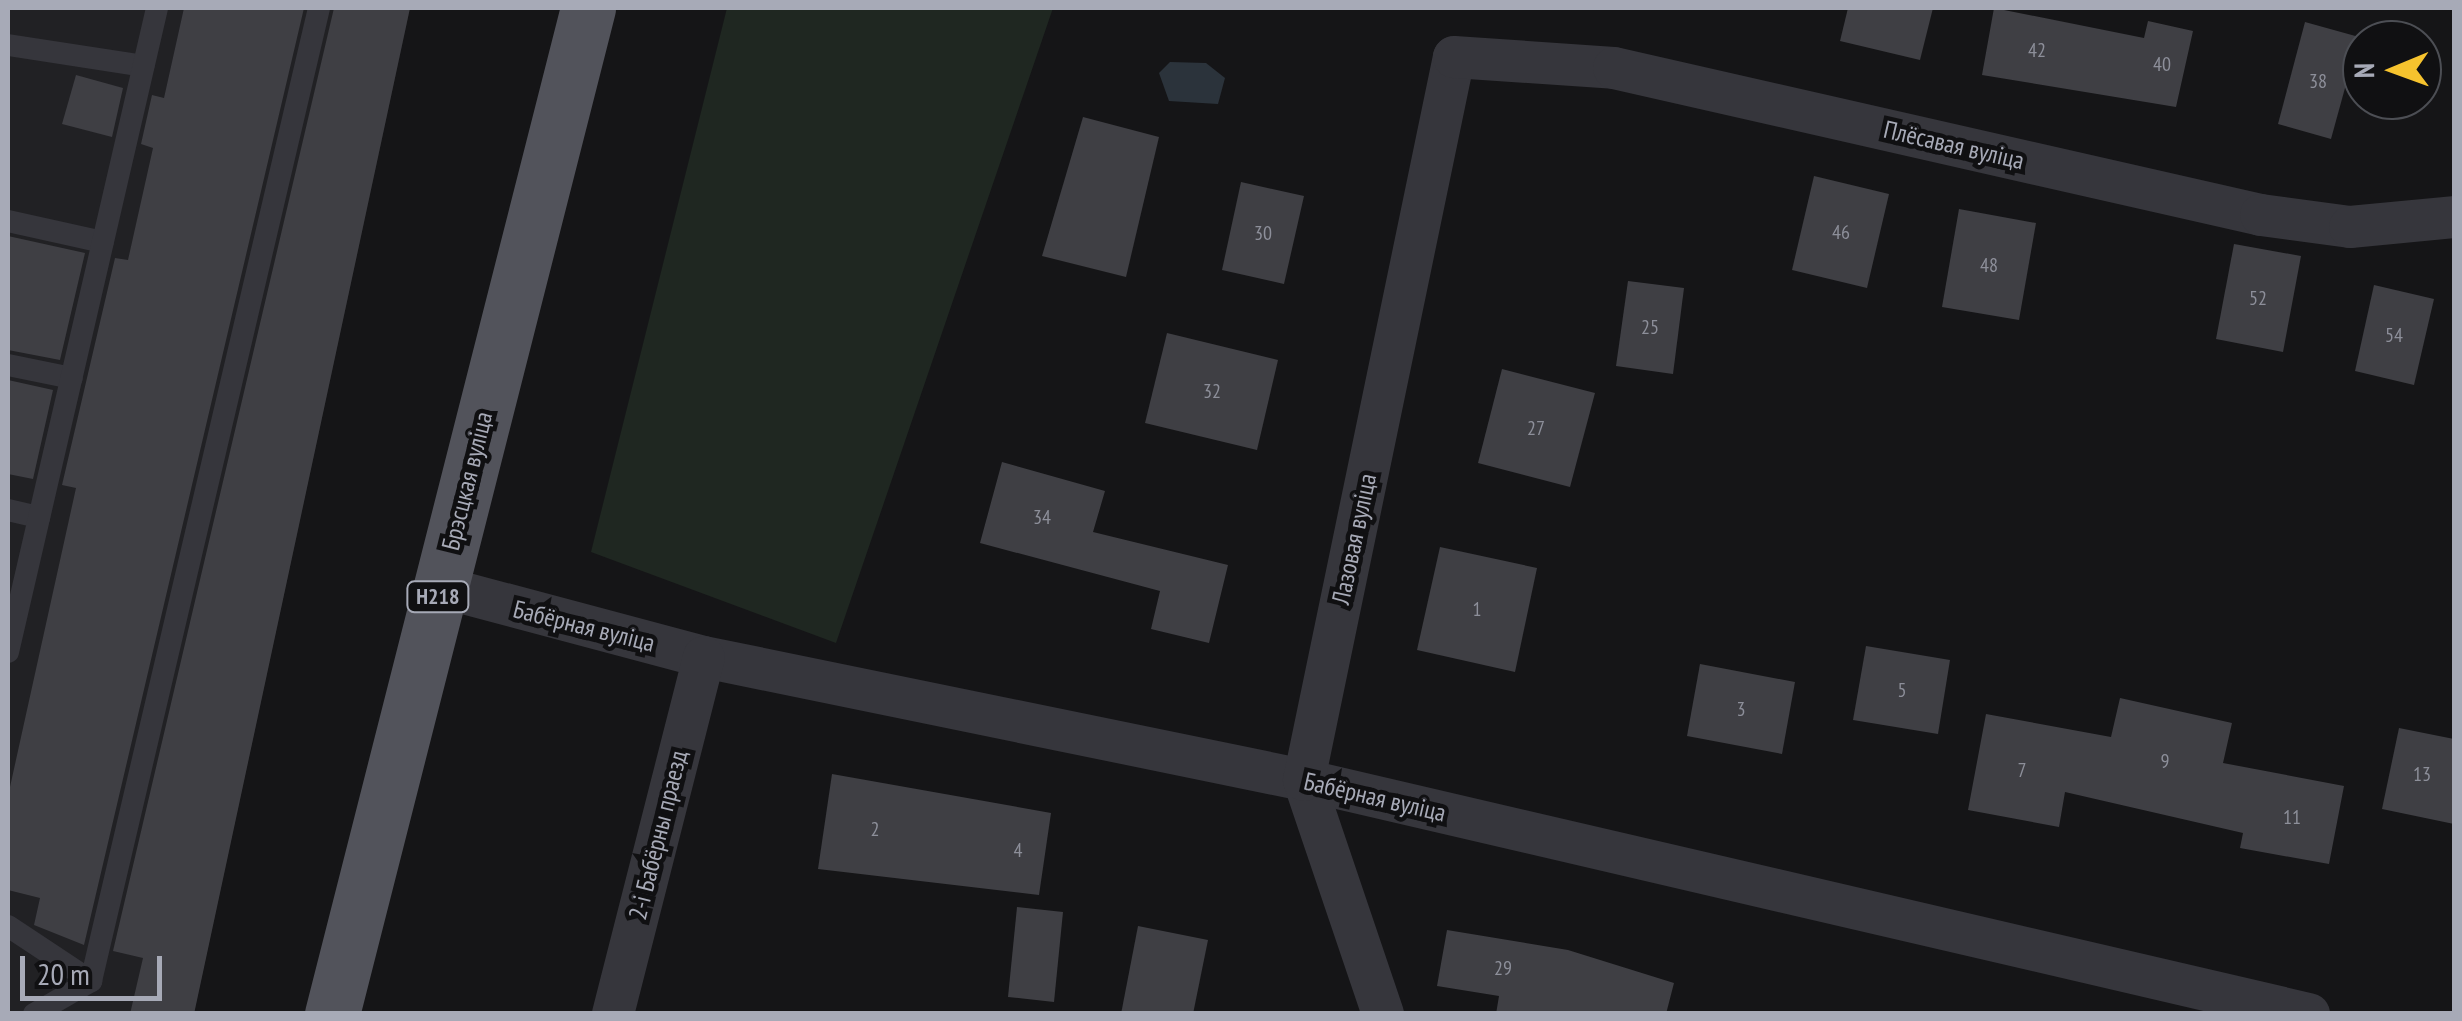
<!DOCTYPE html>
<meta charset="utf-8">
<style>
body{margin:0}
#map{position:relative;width:2462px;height:1021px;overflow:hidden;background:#151517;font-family:"PT Sans Narrow",sans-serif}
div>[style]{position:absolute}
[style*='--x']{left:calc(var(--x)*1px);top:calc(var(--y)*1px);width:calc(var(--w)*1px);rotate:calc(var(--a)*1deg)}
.built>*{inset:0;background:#212124}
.green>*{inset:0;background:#1f2721}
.water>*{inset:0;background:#2b333b}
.building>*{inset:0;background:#3f3f44}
.lane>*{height:22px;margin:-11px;padding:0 11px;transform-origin:11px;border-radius:11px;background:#36363c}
.street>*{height:42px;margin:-21px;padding:0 21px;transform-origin:21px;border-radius:21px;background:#36363c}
.primary>*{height:55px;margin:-27.5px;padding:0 27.5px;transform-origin:27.5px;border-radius:27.5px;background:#52535b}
span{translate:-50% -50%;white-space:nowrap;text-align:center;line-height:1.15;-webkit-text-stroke:9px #101012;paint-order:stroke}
.number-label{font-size:20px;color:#8d8f9a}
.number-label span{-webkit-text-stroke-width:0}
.shield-label span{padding:2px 8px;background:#101012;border:2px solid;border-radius:8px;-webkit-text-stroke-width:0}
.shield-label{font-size:22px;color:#a7aab7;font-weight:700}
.street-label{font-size:25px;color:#a7aab7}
.frame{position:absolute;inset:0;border:10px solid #a7aab7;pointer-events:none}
.north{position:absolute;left:2342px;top:20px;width:100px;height:100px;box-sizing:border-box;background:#101012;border:2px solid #4c4e54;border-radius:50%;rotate:269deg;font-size:28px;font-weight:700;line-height:40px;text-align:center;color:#a7aab7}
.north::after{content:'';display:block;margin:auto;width:35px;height:45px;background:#f6c32e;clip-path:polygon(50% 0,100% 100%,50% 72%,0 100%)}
.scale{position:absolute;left:20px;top:956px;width:142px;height:45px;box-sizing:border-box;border:5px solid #a7aab7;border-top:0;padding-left:12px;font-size:30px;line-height:35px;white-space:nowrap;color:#a7aab7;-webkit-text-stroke:8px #101012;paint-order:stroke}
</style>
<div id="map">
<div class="built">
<div style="clip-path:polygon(8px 8px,410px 8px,194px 1013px,8px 1013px)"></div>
</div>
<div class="green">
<div style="clip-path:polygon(727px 8px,1053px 8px,836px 643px,591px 552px)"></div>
</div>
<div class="water">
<div style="clip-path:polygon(1170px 62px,1206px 63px,1225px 78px,1218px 104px,1169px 101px,1159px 73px)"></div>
</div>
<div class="building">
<div style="clip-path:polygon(184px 8px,304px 8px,84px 945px,34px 925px,40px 898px,8px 890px,8px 796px,76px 488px,62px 485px,115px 258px,128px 260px,153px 148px,141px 144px,152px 95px,164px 98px)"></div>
<div style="clip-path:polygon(334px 8px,410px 8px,194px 1014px,130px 1014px,143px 958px,113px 951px)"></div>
<div style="clip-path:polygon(1848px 8px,1933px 8px,1920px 60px,1840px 41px)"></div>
<div style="clip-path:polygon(1994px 8px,2144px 38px,2148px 21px,2193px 31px,2176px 107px,1982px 75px)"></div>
<div style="clip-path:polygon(2305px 22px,2359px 37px,2331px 139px,2278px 124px)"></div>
<div style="clip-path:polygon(76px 75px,123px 88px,112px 137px,62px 124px)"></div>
<div style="clip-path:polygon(1083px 117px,1159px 137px,1126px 277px,1042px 256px)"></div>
<div style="clip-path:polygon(1814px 176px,1889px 194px,1867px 288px,1792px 270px)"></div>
<div style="clip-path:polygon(1241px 182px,1304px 196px,1284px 284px,1222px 270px)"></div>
<div style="clip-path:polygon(1959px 209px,2036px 223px,2019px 320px,1942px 307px)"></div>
<div style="clip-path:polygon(8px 236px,85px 253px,60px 360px,8px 350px)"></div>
<div style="clip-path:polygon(2234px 244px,2301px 256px,2283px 352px,2216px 339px)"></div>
<div style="clip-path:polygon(1628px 281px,1684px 288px,1673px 374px,1616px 366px)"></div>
<div style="clip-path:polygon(2374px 285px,2434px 299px,2414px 385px,2355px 371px)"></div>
<div style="clip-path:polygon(1167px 333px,1278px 360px,1257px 450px,1145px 423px)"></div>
<div style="clip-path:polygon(1502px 369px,1595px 393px,1570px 487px,1478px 463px)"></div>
<div style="clip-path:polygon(8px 380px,53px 390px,33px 479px,8px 474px)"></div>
<div style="clip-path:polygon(1002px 462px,1105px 491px,1093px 532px,1228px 565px,1209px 643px,1151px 629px,1160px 591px,980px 543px)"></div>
<div style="clip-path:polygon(1440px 547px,1537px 568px,1515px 672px,1417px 650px)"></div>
<div style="clip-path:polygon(1866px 646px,1950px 660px,1938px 734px,1853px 720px)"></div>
<div style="clip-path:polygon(1700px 664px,1795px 682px,1782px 754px,1687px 736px)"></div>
<div style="clip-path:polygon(2120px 698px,2232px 723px,2223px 763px,2344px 786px,2329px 864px,2240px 848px,2243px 833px,2065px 792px,2059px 827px,1968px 810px,1986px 714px,2111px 737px)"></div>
<div style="clip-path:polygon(2399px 728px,2454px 739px,2454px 824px,2382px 809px)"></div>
<div style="clip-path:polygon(832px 774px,1051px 813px,1039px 895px,818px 869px)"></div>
<div style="clip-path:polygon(1017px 907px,1063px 912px,1054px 1002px,1008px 997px)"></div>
<div style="clip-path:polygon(1138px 926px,1208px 940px,1193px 1014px,1121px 1014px)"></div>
<div style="clip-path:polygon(1447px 930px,1568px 950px,1674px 983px,1666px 1014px,1496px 1014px,1499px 996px,1437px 986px)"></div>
</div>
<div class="lane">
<div style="--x:8;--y:45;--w:137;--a:8.8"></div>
<div style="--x:8;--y:221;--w:97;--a:12.5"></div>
<div style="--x:8;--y:365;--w:65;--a:11.5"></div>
<div style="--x:8;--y:510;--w:32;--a:13"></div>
<div style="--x:8;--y:652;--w:661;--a:-76.97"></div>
<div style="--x:8;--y:926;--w:100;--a:33.5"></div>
<div style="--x:34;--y:1014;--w:66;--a:-30.1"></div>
<div style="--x:91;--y:981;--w:999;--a:-76.81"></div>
</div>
<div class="street">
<div style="--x:441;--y:587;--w:272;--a:14.9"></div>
<div style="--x:704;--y:657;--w:612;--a:11.59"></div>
<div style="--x:1304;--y:780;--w:1032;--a:13.11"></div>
<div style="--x:613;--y:1014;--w:368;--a:-75.7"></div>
<div style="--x:1383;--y:1014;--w:247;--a:-108.7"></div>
<div style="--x:1304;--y:780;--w:738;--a:-78.28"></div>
<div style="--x:1454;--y:57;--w:160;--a:3.9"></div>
<div style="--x:1614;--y:68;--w:663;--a:12.8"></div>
<div style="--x:2261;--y:215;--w:90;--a:7.7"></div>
<div style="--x:2350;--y:227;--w:104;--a:-5.5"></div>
</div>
<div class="primary">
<div style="--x:332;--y:1014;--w:1038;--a:-75.72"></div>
</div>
<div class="number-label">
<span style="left:2037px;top:50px">42</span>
<span style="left:2162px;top:64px">40</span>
<span style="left:2318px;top:81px">38</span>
<span style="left:1841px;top:232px">46</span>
<span style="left:1263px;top:233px">30</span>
<span style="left:1989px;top:265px">48</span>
<span style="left:2258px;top:298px">52</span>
<span style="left:1650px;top:327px">25</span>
<span style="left:2394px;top:335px">54</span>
<span style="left:1212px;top:391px">32</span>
<span style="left:1536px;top:428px">27</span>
<span style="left:1042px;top:517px">34</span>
<span style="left:1477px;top:609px">1</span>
<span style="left:1902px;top:690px">5</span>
<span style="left:1741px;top:709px">3</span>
<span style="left:2165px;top:761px">9</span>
<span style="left:2022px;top:770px">7</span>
<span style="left:2422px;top:774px">13</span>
<span style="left:2292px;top:817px">11</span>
<span style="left:875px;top:829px">2</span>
<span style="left:1018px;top:850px">4</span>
<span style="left:1503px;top:968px">29</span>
</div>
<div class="shield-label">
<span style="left:438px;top:597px">Н218</span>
</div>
<div class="street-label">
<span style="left:1954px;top:145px;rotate:13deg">Плёсавая вуліца</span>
<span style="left:467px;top:481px;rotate:-76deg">Брэсцкая вуліца</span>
<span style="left:1354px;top:539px;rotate:-78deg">Лазовая вуліца</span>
<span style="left:584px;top:626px;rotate:14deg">Бабёрная вуліца</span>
<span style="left:1375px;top:797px;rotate:13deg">Бабёрная вуліца</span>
<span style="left:658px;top:835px;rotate:-76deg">2-і Бабёрны праезд</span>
</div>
<div class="frame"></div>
<div class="north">N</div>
<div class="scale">20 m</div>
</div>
